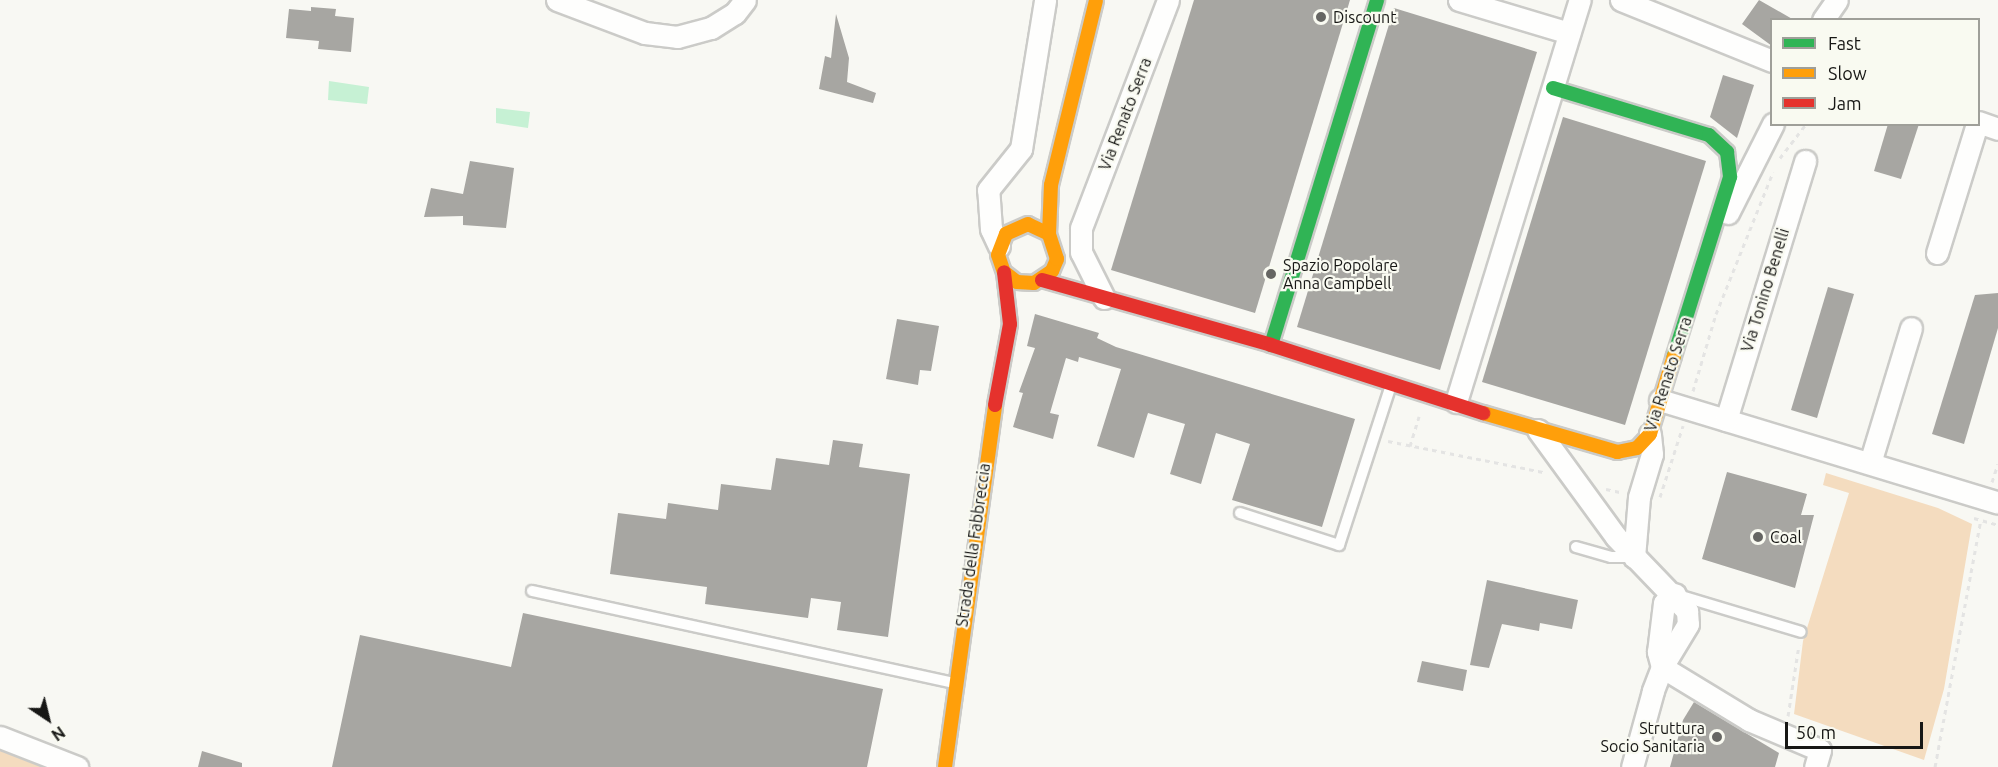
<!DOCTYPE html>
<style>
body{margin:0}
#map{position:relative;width:1998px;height:767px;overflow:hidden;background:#f8f8f3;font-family:Ubuntu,sans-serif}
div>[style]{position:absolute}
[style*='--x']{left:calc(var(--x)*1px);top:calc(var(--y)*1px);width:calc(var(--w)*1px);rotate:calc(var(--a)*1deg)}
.green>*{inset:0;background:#f4dcbf}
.water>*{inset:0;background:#c6f1d4}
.building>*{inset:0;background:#a7a6a2}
.path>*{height:3px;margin-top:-1.5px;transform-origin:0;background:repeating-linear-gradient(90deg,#e4e4e3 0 4.5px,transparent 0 9px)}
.roads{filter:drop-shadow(2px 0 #cbcbc8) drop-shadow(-2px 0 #cbcbc8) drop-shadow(0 2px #cbcbc8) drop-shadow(0 -2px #cbcbc8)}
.lane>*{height:10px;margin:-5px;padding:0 5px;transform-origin:5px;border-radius:5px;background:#fefefd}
.street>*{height:21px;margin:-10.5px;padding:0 10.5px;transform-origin:10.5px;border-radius:10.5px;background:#fefefd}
.fast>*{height:14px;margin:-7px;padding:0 7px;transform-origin:7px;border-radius:7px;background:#30b455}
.slow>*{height:14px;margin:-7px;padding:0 7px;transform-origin:7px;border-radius:7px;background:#ff9f0a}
.jam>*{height:14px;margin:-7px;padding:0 7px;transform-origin:7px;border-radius:7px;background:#e5322d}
.dots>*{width:16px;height:16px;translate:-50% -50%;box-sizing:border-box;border:3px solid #f9faf1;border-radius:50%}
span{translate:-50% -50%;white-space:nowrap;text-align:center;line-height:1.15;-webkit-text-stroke:4.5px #f9faf1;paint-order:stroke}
.poi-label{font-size:16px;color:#171715}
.left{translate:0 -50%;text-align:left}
.right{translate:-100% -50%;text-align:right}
.street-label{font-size:16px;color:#171715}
.legend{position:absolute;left:1770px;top:18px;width:210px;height:108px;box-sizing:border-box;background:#f9faf1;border:2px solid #9f9f99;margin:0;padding:8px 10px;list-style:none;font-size:18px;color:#171715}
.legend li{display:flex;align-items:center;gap:12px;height:30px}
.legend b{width:30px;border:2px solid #9f9f99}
.north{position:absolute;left:18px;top:689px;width:60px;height:60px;-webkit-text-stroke:4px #f9faf1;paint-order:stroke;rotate:145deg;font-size:16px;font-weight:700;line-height:24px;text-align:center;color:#171715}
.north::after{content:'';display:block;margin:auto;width:21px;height:27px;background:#171715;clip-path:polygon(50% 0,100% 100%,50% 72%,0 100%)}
.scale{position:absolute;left:1785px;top:722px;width:138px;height:27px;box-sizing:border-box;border:3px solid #171715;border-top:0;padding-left:8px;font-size:18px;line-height:21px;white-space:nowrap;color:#171715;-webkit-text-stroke:4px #f9faf1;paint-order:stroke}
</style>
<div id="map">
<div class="green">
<div style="clip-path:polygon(1826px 473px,1938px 508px,1972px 524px,1944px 689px,1924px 760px,1794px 714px,1803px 641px,1849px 493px,1823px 485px)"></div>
<div style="clip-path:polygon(0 746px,53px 767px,0 767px)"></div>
</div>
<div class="water">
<div style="clip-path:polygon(329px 81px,369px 87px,367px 104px,328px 100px)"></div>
<div style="clip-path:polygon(496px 108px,530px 112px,528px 128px,496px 123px)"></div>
</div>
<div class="building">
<div style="clip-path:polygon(1194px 0,1350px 0,1255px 313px,1111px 270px)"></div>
<div style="clip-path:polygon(1759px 0,1794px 20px,1772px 20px,1772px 46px,1742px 24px)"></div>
<div style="clip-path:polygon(311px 7px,336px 9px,335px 16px,354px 18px,351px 52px,318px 49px,319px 41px,286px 38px,289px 9px,311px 11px)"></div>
<div style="clip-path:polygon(1394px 8px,1537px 52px,1440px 370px,1297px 327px)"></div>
<div style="clip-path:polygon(836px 14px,849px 58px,847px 82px,876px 93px,873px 103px,819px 89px,825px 56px,831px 58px)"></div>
<div style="clip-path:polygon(1723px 75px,1754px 85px,1737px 138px,1710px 117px)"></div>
<div style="clip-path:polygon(1563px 117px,1706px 161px,1625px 425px,1482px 382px)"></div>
<div style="clip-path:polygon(1888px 124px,1919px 124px,1901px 179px,1874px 171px)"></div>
<div style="clip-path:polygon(470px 161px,514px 168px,506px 228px,463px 225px,463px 216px,424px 217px,431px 188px,463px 194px)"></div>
<div style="clip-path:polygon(1828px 287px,1854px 294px,1817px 418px,1791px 410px)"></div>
<div style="clip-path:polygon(1998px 293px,1998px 328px,1964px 444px,1932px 434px,1975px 295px)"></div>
<div style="clip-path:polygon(1035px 314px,1099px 333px,1097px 338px,1116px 347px,1355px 419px,1322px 527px,1232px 500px,1250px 444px,1216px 433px,1201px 484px,1170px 474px,1185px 424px,1148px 413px,1134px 458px,1097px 446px,1121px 369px,1079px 357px,1078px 362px,1066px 358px,1050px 413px,1059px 415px,1053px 439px,1013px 427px,1023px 393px,1019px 392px,1035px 348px,1027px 346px)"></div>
<div style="clip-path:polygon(897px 319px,939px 326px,931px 371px,920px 370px,918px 385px,886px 379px)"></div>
<div style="clip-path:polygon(833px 440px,863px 444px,859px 467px,910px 474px,888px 637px,837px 630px,841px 602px,811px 598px,808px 618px,705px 604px,707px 587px,610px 574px,618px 513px,666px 519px,668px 503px,718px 510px,721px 484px,771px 490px,776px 458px,829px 465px)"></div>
<div style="clip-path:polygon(1727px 472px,1807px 494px,1801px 515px,1814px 515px,1795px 588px,1702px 559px)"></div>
<div style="clip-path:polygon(1487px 580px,1578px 600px,1572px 629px,1540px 623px,1539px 631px,1502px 624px,1489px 668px,1470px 665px)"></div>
<div style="clip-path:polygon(523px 613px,883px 689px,867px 767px,332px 767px,360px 635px,511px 667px)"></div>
<div style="clip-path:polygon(1422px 661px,1467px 670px,1463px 691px,1417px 682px)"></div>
<div style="clip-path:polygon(1694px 702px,1779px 753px,1775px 767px,1670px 767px,1683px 720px)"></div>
<div style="clip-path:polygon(202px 751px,242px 763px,242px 767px,198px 767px)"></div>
</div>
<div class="path">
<div style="--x:1780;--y:158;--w:43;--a:-52.6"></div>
<div style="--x:1693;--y:391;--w:80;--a:-73.4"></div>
<div style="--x:1716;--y:314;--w:153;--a:-68.1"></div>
<div style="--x:1388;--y:441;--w:158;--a:11.3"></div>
<div style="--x:1410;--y:446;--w:31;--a:-73"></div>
<div style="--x:1992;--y:482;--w:19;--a:-72"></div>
<div style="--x:1606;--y:489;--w:14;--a:12"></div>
<div style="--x:1660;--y:497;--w:75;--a:-72.1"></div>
<div style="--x:1974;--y:518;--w:25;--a:16"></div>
<div style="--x:1788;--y:716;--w:72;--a:-81.2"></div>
<div style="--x:1935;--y:767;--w:251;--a:-79.5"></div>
</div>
<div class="roads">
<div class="lane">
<div style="--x:1240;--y:513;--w:104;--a:17.9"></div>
<div style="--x:1339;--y:545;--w:168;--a:-72"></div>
<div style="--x:1576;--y:547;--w:36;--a:16"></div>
<div style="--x:1611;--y:557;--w:23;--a:0"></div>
<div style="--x:532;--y:591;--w:431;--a:12.3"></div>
<div style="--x:1678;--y:595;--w:128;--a:16.7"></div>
</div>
<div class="street">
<div style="--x:557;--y:0;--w:94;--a:20.6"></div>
<div style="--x:645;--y:33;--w:32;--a:7"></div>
<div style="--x:677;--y:37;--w:35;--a:-15"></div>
<div style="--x:711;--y:28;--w:28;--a:-32"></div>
<div style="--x:735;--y:13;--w:16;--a:-52"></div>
<div style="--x:1459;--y:0;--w:115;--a:16.7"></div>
<div style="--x:1621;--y:0;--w:163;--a:22"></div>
<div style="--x:1823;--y:20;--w:24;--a:-55"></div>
<div style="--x:1978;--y:122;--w:21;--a:19"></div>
<div style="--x:1728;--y:213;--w:100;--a:-63.2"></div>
<div style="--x:999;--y:246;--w:19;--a:-115"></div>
<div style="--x:991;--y:229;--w:39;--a:-94"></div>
<div style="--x:988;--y:190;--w:53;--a:-51.2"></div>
<div style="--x:1021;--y:149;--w:151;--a:-80.8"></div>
<div style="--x:1937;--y:253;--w:135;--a:-72.8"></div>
<div style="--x:1104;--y:298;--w:51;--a:-116.6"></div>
<div style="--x:1081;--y:252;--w:24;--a:-90"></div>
<div style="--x:1081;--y:228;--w:244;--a:-69.1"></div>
<div style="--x:1660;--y:400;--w:353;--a:16.9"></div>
<div style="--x:1456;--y:402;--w:421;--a:-72.9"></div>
<div style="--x:1726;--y:420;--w:271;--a:-73"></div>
<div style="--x:1538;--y:430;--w:132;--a:53.9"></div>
<div style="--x:1616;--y:537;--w:103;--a:46.2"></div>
<div style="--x:1687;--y:611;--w:13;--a:86"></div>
<div style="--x:1688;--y:624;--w:50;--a:121.2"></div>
<div style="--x:1662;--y:667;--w:26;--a:111"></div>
<div style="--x:1653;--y:691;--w:79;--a:105.4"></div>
<div style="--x:1870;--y:463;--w:141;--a:-73.1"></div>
<div style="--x:1634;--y:557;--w:60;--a:-85.2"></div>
<div style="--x:1639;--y:497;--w:45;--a:-73.2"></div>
<div style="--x:1652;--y:454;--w:20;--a:-96"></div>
<div style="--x:1662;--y:667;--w:102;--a:31.3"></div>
<div style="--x:1749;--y:720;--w:77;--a:22.9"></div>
<div style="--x:1820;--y:750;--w:18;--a:106"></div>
<div style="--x:1662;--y:667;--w:16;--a:-105"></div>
<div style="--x:1658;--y:652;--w:49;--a:-83"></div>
<div style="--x:1664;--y:603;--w:14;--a:-39"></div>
<div style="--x:0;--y:737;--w:83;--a:21.3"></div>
</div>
<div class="fast">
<div style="--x:1553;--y:88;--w:163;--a:16.8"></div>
<div style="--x:1709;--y:135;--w:25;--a:43"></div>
<div style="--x:1727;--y:152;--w:25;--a:83"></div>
<div style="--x:1730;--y:177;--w:188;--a:107.4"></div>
<div style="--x:1271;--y:345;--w:361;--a:-72.9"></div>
</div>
<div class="slow">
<div style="--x:1049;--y:234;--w:23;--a:-155"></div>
<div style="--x:1028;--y:224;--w:24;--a:156"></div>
<div style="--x:1006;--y:234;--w:22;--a:111"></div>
<div style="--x:998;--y:255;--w:18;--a:71"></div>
<div style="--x:1004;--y:272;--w:16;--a:38"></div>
<div style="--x:1017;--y:282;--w:17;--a:3"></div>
<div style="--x:1034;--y:283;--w:22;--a:-34"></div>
<div style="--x:1052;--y:271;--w:13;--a:-67"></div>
<div style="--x:1057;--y:259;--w:26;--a:-108"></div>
<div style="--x:1049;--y:234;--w:49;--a:-87.7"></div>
<div style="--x:1051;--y:185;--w:190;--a:-76.3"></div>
<div style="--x:1483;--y:413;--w:140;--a:16.2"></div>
<div style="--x:1617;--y:452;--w:20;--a:-11"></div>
<div style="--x:1637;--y:448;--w:19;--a:-47"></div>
<div style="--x:1650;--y:434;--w:82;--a:-72.9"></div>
<div style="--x:945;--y:767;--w:365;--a:-82.1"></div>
</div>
<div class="jam">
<div style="--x:1042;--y:280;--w:238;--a:15.8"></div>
<div style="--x:1271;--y:345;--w:223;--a:17.8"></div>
<div style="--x:995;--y:405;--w:82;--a:-79.5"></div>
<div style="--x:1010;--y:324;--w:52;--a:-96.6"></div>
</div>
</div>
<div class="dots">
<div style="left:1321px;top:17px;background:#666663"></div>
<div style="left:1271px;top:274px;background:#666663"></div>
<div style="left:1758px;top:537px;background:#666663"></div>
<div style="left:1717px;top:737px;background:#666663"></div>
</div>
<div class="poi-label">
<span class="left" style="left:1333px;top:17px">Discount</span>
<span class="left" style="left:1283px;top:274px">Spazio Popolare<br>Anna Campbell</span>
<span class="left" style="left:1770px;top:537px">Coal</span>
<span class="right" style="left:1705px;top:737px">Struttura<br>Socio Sanitaria</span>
</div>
<div class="street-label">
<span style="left:1125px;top:114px;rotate:-69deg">Via Renato Serra</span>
<span style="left:1765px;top:290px;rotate:-73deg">Via Tonino Benelli</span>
<span style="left:1668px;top:374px;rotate:-72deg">Via Renato Serra</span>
<span style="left:973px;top:545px;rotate:-82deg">Strada della Fabbreccia</span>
</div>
<ul class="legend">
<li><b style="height:8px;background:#30b455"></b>Fast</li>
<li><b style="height:8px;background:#ff9f0a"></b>Slow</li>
<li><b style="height:8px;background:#e5322d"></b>Jam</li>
</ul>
<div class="north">N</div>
<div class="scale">50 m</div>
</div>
